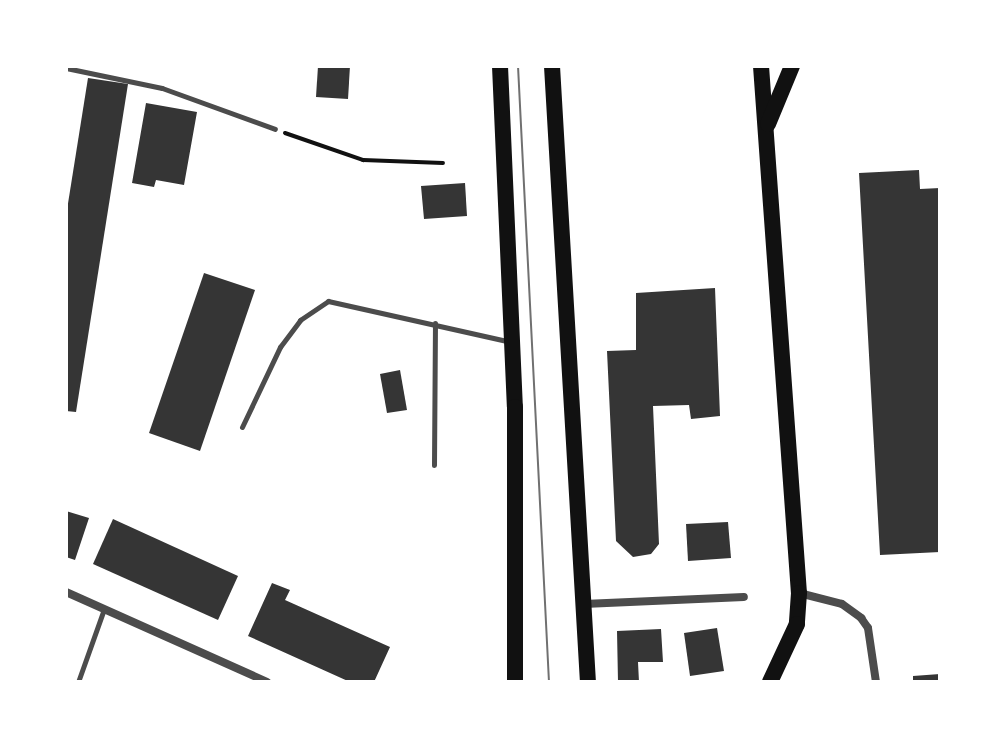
<!DOCTYPE html>
<style>
body{margin:0}
#map{position:relative;width:1006px;height:748px;overflow:hidden;background:#fff;font-family:Rubik,sans-serif}
div>[style]{position:absolute}
[style*='--x']{left:calc(var(--x)*1px);top:calc(var(--y)*1px);width:calc(var(--w)*1px);rotate:calc(var(--a)*1deg)}
.building>*{inset:0;background:#353535}
.path>*{height:4px;margin:-2px;padding:0 2px;transform-origin:2px;border-radius:2px;background:#111}
.service>*{height:5px;margin:-2.5px;padding:0 2.5px;transform-origin:2.5px;border-radius:2.5px;background:#4c4c4c}
.minor>*{height:8px;margin:-4px;padding:0 4px;transform-origin:4px;border-radius:4px;background:#4c4c4c}
.primary>*{height:16px;margin:-8px;padding:0 8px;transform-origin:8px;border-radius:8px;background:#111}
.tram>*{height:2px;margin:-1px;padding:0 1px;transform-origin:1px;border-radius:1px;background:#707070}
span{translate:-50% -50%;white-space:nowrap;text-align:center;line-height:1.15;-webkit-text-stroke:6px #fff;paint-order:stroke}
.frame{position:absolute;inset:0;border:68px solid #fff;pointer-events:none}
</style>
<div id="map">
<div class="building">
<div style="clip-path:polygon(318px 66px,350px 66px,348px 99px,316px 97px)"></div>
<div style="clip-path:polygon(88px 78px,128px 84px,76px 412px,66px 411px,66px 216px)"></div>
<div style="clip-path:polygon(146px 103px,197px 112px,184px 185px,156px 180px,154px 187px,132px 183px)"></div>
<div style="clip-path:polygon(919px 170px,920px 189px,940px 188px,940px 552px,880px 555px,859px 173px)"></div>
<div style="clip-path:polygon(465px 183px,467px 216px,424px 219px,421px 186px)"></div>
<div style="clip-path:polygon(204px 273px,255px 290px,200px 451px,149px 433px)"></div>
<div style="clip-path:polygon(715px 288px,720px 416px,691px 419px,689px 405px,653px 406px,659px 544px,651px 554px,633px 557px,616px 541px,607px 351px,636px 350px,636px 293px)"></div>
<div style="clip-path:polygon(400px 370px,407px 410px,387px 413px,380px 374px)"></div>
<div style="clip-path:polygon(66px 511px,89px 518px,75px 560px,66px 557px)"></div>
<div style="clip-path:polygon(113px 519px,238px 576px,218px 620px,93px 564px)"></div>
<div style="clip-path:polygon(728px 522px,731px 558px,688px 561px,686px 524px)"></div>
<div style="clip-path:polygon(272px 583px,290px 590px,285px 600px,390px 647px,374px 682px,350px 682px,248px 636px)"></div>
<div style="clip-path:polygon(717px 628px,724px 671px,690px 676px,684px 633px)"></div>
<div style="clip-path:polygon(661px 629px,663px 662px,638px 662px,639px 682px,618px 682px,617px 631px)"></div>
<div style="clip-path:polygon(940px 674px,940px 682px,913px 682px,913px 676px)"></div>
</div>
<div class="path">
<div style="--x:285;--y:133;--w:83;--a:19.1"></div>
<div style="--x:363;--y:160;--w:80;--a:2.1"></div>
</div>
<div class="service">
<div style="--x:66;--y:68;--w:98;--a:11.8"></div>
<div style="--x:162;--y:88;--w:120;--a:19.9"></div>
<div style="--x:242;--y:427;--w:89;--a:-64.6"></div>
<div style="--x:280;--y:347;--w:34;--a:-53"></div>
<div style="--x:300;--y:320;--w:34;--a:-34"></div>
<div style="--x:328;--y:301;--w:188;--a:12.6"></div>
<div style="--x:434;--y:465;--w:142;--a:-89.6"></div>
<div style="--x:78;--y:682;--w:77;--a:-70.4"></div>
</div>
<div class="minor">
<div style="--x:66;--y:592;--w:220;--a:24.1"></div>
<div style="--x:799;--y:593;--w:44;--a:14.3"></div>
<div style="--x:842;--y:604;--w:24;--a:36"></div>
<div style="--x:861;--y:618;--w:12;--a:55"></div>
<div style="--x:868;--y:628;--w:55;--a:81.6"></div>
<div style="--x:584;--y:604;--w:160;--a:-2.5"></div>
</div>
<div class="primary">
<div style="--x:500;--y:66;--w:341;--a:87.5"></div>
<div style="--x:515;--y:407;--w:275;--a:90"></div>
<div style="--x:552;--y:66;--w:617;--a:86.66"></div>
<div style="--x:761;--y:66;--w:528;--a:85.88"></div>
<div style="--x:799;--y:593;--w:31;--a:94"></div>
<div style="--x:797;--y:624;--w:64;--a:115"></div>
<div style="--x:768;--y:124;--w:63;--a:-67.5"></div>
</div>
<div class="tram">
<div style="--x:518;--y:66;--w:617;--a:87.12"></div>
</div>
<div class="frame"></div>
</div>
